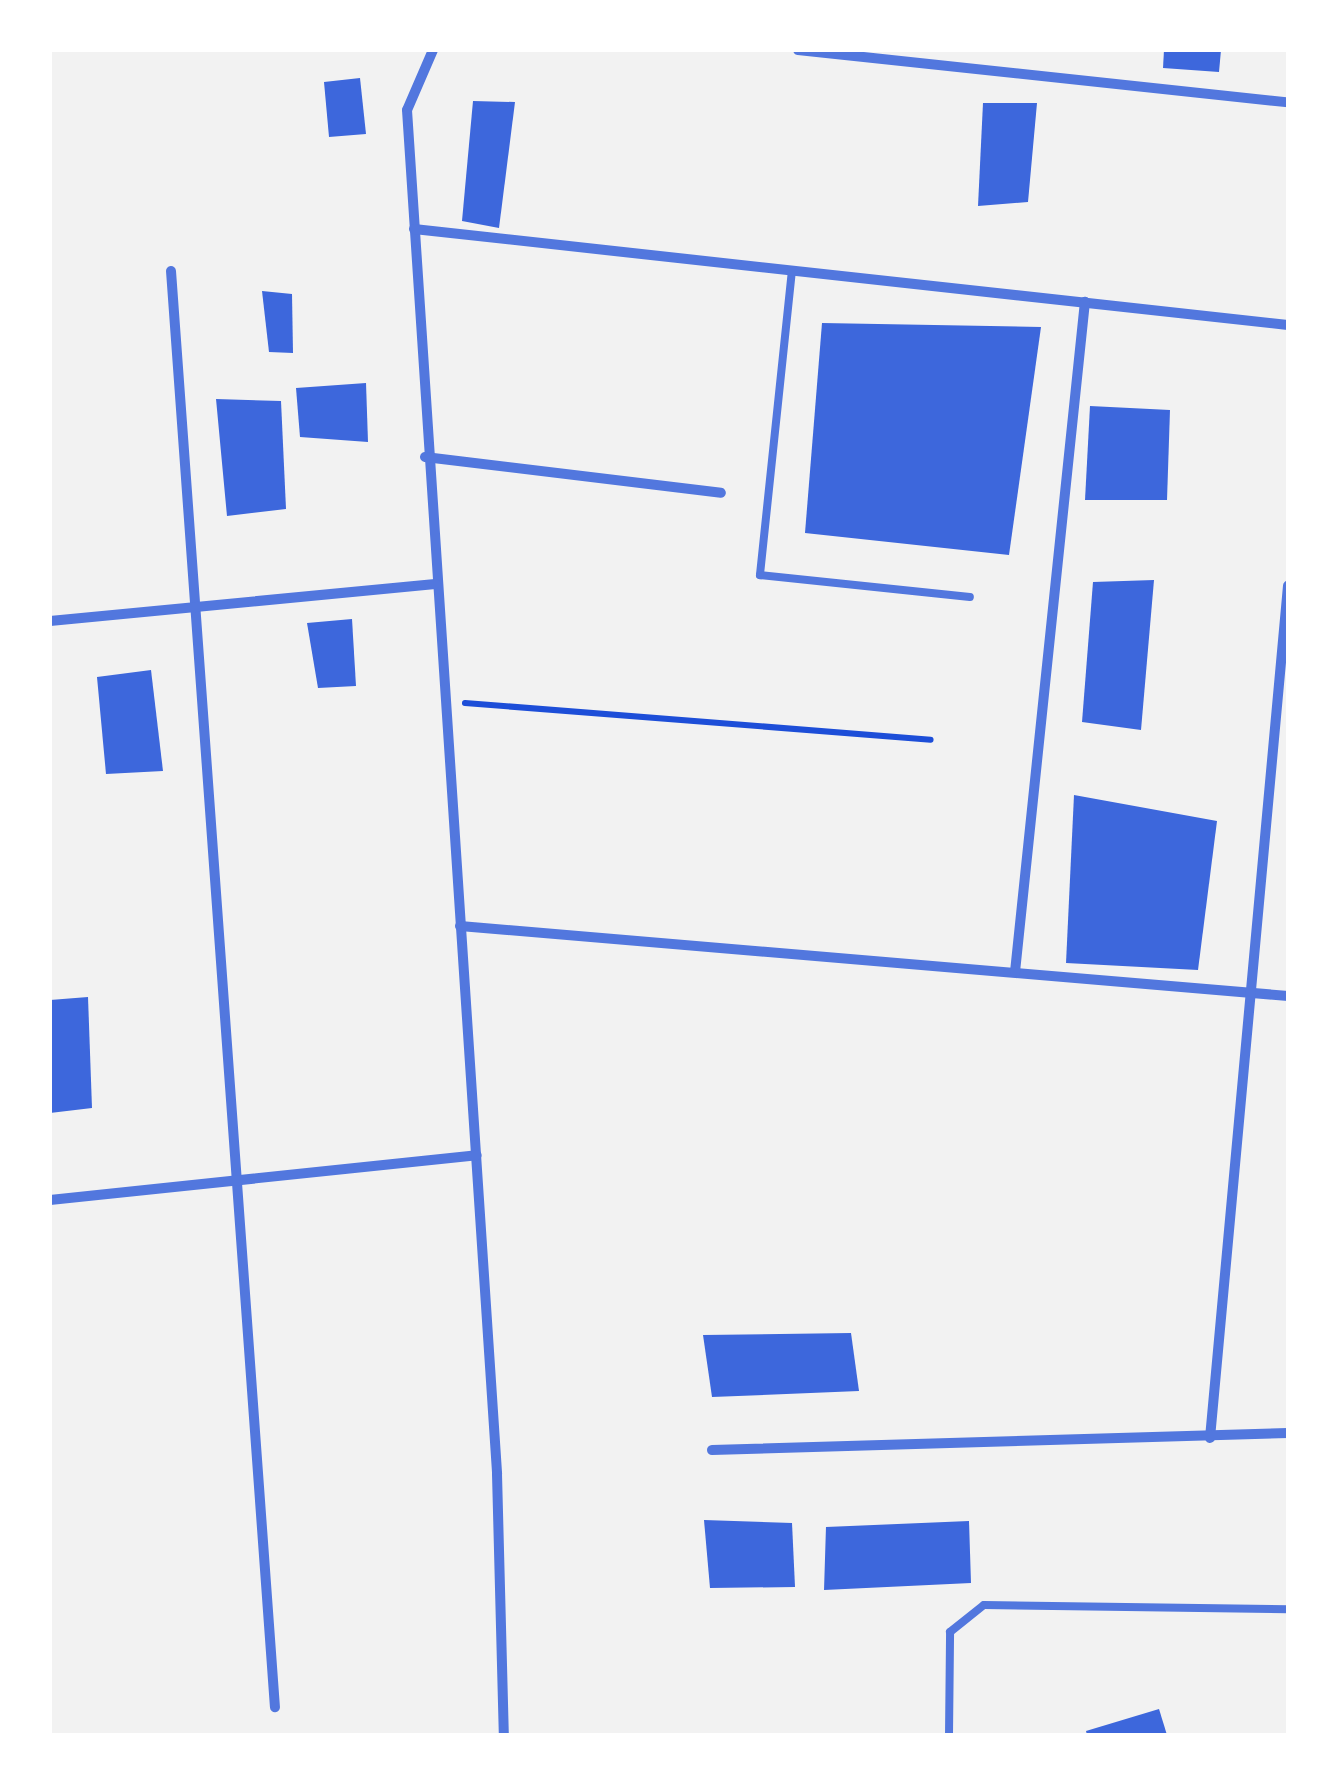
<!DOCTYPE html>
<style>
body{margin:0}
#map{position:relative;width:1338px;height:1785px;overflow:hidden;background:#f2f2f2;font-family:"Roboto Serif",serif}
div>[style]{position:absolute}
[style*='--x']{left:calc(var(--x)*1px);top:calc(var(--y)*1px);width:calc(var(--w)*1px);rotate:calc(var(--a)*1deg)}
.building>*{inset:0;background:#3d67dc}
.path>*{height:6px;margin:-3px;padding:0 3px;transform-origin:3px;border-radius:3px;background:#1d4ed8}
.service>*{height:8px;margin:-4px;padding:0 4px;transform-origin:4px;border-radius:4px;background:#5277de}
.minor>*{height:10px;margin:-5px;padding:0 5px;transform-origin:5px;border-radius:5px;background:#5277de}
span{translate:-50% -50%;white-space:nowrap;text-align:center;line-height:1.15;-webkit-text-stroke:8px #fff;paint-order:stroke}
.frame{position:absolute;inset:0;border:52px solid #fff;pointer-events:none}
</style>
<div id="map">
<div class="building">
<div style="clip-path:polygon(1164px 50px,1221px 50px,1219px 72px,1163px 68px)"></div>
<div style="clip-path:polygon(360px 78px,366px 134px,329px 137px,324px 82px)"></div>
<div style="clip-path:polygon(473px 101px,515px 102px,499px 228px,462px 221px)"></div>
<div style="clip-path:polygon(983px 103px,1037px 103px,1028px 202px,978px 206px)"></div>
<div style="clip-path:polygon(262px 291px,292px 294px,293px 353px,269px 352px)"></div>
<div style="clip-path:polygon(822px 323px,1041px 327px,1009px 555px,805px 533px)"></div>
<div style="clip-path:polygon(366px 383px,368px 442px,300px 437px,296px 388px)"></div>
<div style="clip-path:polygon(216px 399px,281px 401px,286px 509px,227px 516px)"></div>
<div style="clip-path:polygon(1090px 406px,1170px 410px,1167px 500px,1085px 500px)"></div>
<div style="clip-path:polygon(1154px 580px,1141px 730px,1082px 722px,1093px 582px)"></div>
<div style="clip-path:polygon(352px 619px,356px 686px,318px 688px,307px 623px)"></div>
<div style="clip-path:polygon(151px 670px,163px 771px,106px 774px,97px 677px)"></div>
<div style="clip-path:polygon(1074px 795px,1217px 821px,1198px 970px,1066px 963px)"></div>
<div style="clip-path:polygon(88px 997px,92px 1108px,50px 1113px,50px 1000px)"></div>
<div style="clip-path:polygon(851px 1333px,859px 1391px,712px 1397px,703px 1335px)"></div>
<div style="clip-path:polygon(704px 1520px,792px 1523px,795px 1587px,710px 1588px)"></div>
<div style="clip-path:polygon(969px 1521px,971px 1583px,824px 1590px,826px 1527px)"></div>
<div style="clip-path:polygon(1159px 1709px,1167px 1735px,1087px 1735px,1086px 1731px)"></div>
</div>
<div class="path">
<div style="--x:465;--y:703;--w:467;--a:4.5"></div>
</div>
<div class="service">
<div style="--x:792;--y:270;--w:307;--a:96"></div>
<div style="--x:760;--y:575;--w:211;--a:6"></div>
<div style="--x:949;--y:1735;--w:103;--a:-89.4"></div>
<div style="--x:950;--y:1632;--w:43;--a:-38.5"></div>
<div style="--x:984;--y:1605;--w:304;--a:0.8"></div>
</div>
<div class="minor">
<div style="--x:433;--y:50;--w:65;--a:113.4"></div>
<div style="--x:407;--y:110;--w:1367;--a:86.22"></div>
<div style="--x:497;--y:1474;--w:261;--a:88.5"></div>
<div style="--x:798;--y:50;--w:493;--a:6.1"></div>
<div style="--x:414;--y:229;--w:879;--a:6.27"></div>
<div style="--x:171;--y:271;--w:1440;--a:85.86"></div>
<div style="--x:425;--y:457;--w:298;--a:6.9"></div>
<div style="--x:50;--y:621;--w:387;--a:-5.5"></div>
<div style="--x:460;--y:926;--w:831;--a:4.83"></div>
<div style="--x:1015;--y:972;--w:674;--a:-84.04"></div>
<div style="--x:50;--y:1200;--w:429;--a:-6"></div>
<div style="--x:1210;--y:1438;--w:856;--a:-84.77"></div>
<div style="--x:712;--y:1450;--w:576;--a:-1.69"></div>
</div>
<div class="frame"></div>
</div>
